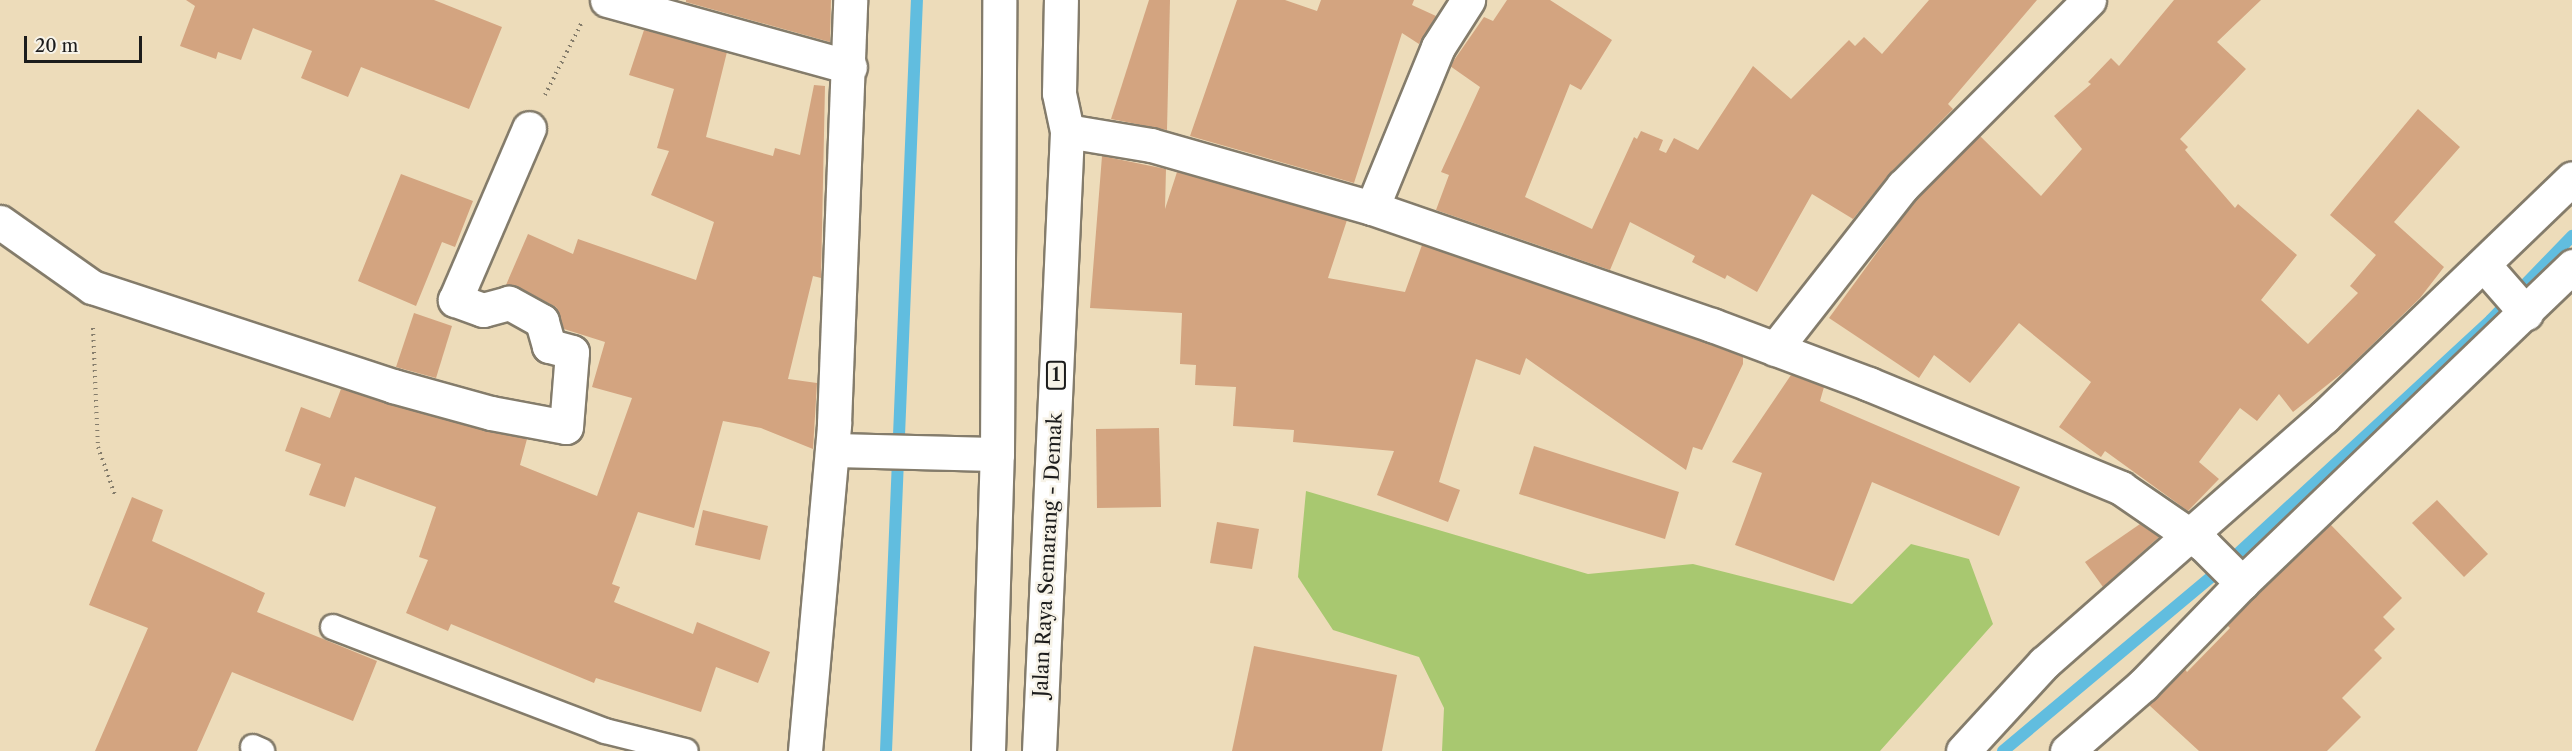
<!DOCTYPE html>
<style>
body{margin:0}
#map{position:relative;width:2572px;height:751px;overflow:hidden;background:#eddcba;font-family:"Libre Caslon Text",serif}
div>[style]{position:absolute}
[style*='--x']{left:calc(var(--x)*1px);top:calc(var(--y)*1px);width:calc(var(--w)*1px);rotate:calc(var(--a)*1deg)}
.green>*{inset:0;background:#a8c870}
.stream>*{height:12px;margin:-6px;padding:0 6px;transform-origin:6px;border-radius:6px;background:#61bddf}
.building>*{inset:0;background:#d3a480}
.path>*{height:4px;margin-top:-2px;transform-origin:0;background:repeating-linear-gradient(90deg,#847c6b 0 1.5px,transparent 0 6px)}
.roads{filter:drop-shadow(2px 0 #847c6b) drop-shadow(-2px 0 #847c6b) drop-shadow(0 2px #847c6b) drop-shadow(0 -2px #847c6b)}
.service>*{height:24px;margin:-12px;padding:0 12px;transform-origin:12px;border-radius:12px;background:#fff}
.minor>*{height:33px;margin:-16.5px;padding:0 16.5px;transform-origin:16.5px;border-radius:16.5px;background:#fff}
.tertiary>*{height:33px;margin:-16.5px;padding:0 16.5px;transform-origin:16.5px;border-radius:16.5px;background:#fff}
.trunk>*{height:33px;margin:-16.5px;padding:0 16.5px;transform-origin:16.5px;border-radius:16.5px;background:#fff}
span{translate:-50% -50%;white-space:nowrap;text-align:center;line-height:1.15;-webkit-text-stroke:5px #f7f3e8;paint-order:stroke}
.shield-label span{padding:2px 4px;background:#f7f3e8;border:2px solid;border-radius:4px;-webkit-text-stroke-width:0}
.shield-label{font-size:18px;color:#1c1c1c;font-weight:700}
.street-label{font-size:20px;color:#1c1c1c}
.scale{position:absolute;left:24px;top:36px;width:118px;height:27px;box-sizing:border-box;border:3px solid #1c1c1c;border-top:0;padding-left:8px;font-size:18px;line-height:21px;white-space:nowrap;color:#1c1c1c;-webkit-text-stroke:4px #f7f3e8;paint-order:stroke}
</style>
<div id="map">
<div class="green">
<div style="clip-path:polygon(1306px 491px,1588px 574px,1693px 564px,1852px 604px,1911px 544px,1969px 559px,1993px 624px,1880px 751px,1442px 751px,1444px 708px,1419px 657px,1333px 630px,1298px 577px)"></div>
</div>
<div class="stream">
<div style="--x:886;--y:751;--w:752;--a:-87.64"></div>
<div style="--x:2003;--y:751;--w:296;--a:-39.9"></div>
<div style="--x:2230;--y:561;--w:355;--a:-42.7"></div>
<div style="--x:2491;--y:320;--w:117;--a:-46"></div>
</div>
<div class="building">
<div style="clip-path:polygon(186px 0,434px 0,502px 27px,469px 109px,361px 67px,348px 97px,301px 78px,312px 51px,253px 28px,241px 60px,218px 52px,216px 59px,180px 46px,195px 6px)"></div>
<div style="clip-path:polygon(686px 0,831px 0,830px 42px,686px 2px)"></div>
<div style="clip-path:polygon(1149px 0,1170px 0,1167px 130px,1111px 119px)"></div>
<div style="clip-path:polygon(1237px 0,1285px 0,1317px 11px,1321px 0,1414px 0,1412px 5px,1436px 16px,1419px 44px,1402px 33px,1354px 183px,1190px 136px)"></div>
<div style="clip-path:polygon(1507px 0,1550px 0,1612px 40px,1581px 90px,1570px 84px,1525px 197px,1592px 229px,1634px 137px,1637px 139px,1641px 131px,1663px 140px,1659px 150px,1666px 153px,1674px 138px,1698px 150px,1753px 66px,1791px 99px,1849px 40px,1855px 46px,1864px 37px,1882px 54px,1929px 0,2037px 0,1948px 104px,1953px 109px,1890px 173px,1853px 219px,1812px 194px,1757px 292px,1727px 275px,1725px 279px,1692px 262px,1695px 256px,1630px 222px,1610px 270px,1436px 210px,1449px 175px,1441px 172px,1480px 87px,1450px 66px,1484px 17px,1493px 21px)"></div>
<div style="clip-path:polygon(2174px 0,2261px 0,2217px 42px,2246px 69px,2180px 139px,2188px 147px,2185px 150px,2235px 208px,2238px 204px,2297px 255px,2261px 300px,2308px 344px,2358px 293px,2350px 286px,2376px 255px,2330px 215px,2418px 109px,2460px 147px,2394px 222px,2444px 267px,2420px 298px,2346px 370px,2293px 412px,2279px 394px,2257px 421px,2240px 408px,2199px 462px,2219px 479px,2188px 511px,2105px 451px,2101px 457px,2059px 427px,2091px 382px,2019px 323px,1970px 383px,1934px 355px,1919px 378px,1829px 318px,1917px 198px,1980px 136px,2041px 196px,2082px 149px,2054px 116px,2091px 84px,2088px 82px,2111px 58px,2119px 66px)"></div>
<div style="clip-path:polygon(644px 30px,727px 52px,706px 137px,773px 156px,775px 148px,800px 155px,814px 85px,825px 86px,821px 278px,813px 276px,788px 379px,817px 383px,813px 449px,761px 428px,723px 421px,694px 528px,638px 512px,612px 584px,620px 587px,614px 602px,693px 634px,697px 622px,770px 652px,758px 683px,716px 667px,701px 712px,596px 678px,594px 683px,451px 624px,448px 631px,406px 613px,428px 560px,419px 557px,436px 507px,355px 477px,345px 507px,309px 495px,321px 464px,285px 451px,301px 407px,330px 418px,341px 389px,486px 431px,527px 439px,520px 465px,597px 496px,632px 398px,592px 387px,605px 342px,564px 329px,556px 307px,518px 287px,506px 285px,528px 234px,573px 254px,578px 239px,696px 280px,714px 222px,651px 195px,669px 151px,657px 148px,674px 89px,629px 75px)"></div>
<div style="clip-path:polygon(1102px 156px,1166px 169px,1165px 209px,1177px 172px,1347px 220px,1328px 278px,1405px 292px,1422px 245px,1706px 343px,1743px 357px,1743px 364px,1702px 450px,1693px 447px,1686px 470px,1526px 358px,1520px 375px,1476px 359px,1439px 482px,1460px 490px,1448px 522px,1377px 495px,1394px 451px,1293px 442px,1294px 430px,1233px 426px,1236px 387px,1195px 385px,1196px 365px,1180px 364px,1182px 313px,1090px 308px)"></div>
<div style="clip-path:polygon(401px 174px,473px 201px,455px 247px,442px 242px,416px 306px,358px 281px)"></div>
<div style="clip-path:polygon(414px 313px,452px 326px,436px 378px,396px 367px)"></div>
<div style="clip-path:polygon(1791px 375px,1824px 387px,1820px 401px,2020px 487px,1999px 536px,1872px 482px,1834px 581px,1735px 545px,1762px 473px,1732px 462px)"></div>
<div style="clip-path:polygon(1159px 428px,1161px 507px,1097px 508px,1096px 429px)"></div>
<div style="clip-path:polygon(1534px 446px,1679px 492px,1665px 539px,1519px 494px)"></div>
<div style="clip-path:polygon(132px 497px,163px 510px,152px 541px,265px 593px,257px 612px,377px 661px,353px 721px,232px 672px,197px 751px,95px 751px,148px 628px,89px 605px)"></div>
<div style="clip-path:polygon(2437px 500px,2488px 554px,2464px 577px,2412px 523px)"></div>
<div style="clip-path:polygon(703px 510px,768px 526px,760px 560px,695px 545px)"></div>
<div style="clip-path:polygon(1217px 522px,1259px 529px,1252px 569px,1210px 563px)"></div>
<div style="clip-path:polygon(2140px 524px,2159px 537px,2103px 587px,2085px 562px)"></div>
<div style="clip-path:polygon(2330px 524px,2402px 598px,2383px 617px,2395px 629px,2374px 650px,2382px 658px,2342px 698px,2361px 717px,2327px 751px,2199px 751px,2149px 705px,2185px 669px,2187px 672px,2230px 628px,2227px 625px)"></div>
<div style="clip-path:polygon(1254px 646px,1397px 675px,1382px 751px,1232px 751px)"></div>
</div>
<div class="path">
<div style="--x:545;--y:95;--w:80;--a:-63.1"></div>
<div style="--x:93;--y:328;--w:119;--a:87.6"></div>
<div style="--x:98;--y:447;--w:51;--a:70.5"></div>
</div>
<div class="roads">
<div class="service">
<div style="--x:333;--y:627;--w:291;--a:20.9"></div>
<div style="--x:605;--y:731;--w:83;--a:13.9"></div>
<div style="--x:253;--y:747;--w:10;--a:24"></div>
</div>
<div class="minor">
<div style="--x:607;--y:0;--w:252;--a:15.4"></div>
<div style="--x:1067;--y:131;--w:85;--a:9.5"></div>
<div style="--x:1151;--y:145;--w:230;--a:15.9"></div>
<div style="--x:1372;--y:208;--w:360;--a:19"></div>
<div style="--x:1712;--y:325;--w:168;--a:20.6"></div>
<div style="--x:1869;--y:384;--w:273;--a:22.4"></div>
<div style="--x:2121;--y:488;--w:101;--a:34.5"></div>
<div style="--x:2204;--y:545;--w:54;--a:45"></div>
<div style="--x:1372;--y:208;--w:174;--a:-67.7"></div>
<div style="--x:1438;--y:47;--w:56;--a:-57.4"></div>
<div style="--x:0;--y:222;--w:113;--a:35.2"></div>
<div style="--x:92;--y:287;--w:317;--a:18.2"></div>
<div style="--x:393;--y:386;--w:102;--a:15.4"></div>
<div style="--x:491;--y:413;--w:76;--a:10.6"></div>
<div style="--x:566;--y:427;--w:75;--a:-85.4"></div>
<div style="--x:572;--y:352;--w:24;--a:-165"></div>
<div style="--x:549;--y:346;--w:26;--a:-106"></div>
<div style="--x:542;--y:321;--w:38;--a:-151"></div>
<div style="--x:509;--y:303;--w:27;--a:165"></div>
<div style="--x:483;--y:310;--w:30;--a:-160"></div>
<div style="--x:455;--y:300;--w:187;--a:-66.7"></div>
<div style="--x:2484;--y:265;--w:64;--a:48.8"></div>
<div style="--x:1775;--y:349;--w:207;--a:-51.9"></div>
<div style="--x:1903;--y:186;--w:263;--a:-45"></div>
<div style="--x:832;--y:450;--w:165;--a:1.4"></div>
<div style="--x:1963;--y:751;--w:120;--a:-47.4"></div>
<div style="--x:2044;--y:663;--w:373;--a:-41.3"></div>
<div style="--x:2324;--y:417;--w:344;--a:-43.9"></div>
<div style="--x:2067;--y:751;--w:101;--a:-41"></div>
<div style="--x:2143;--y:685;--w:142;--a:-45.9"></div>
<div style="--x:2242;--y:583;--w:458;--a:-43.8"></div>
</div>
<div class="tertiary">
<div style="--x:805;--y:751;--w:328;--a:-84.9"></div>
<div style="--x:834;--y:424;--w:424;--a:-87.8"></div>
</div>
<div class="trunk">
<div style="--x:988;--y:751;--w:297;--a:-88.3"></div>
<div style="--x:997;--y:454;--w:454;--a:-89.7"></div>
<div style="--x:1039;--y:751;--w:621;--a:-87.41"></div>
<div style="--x:1067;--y:131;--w:39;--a:-102"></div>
<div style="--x:1059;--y:93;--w:93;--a:-88.8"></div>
</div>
</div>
<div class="shield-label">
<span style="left:1056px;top:375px">1</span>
</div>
<div class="street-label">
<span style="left:1048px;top:555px;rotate:-87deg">Jalan Raya Semarang - Demak</span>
</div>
<div class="scale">20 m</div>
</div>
